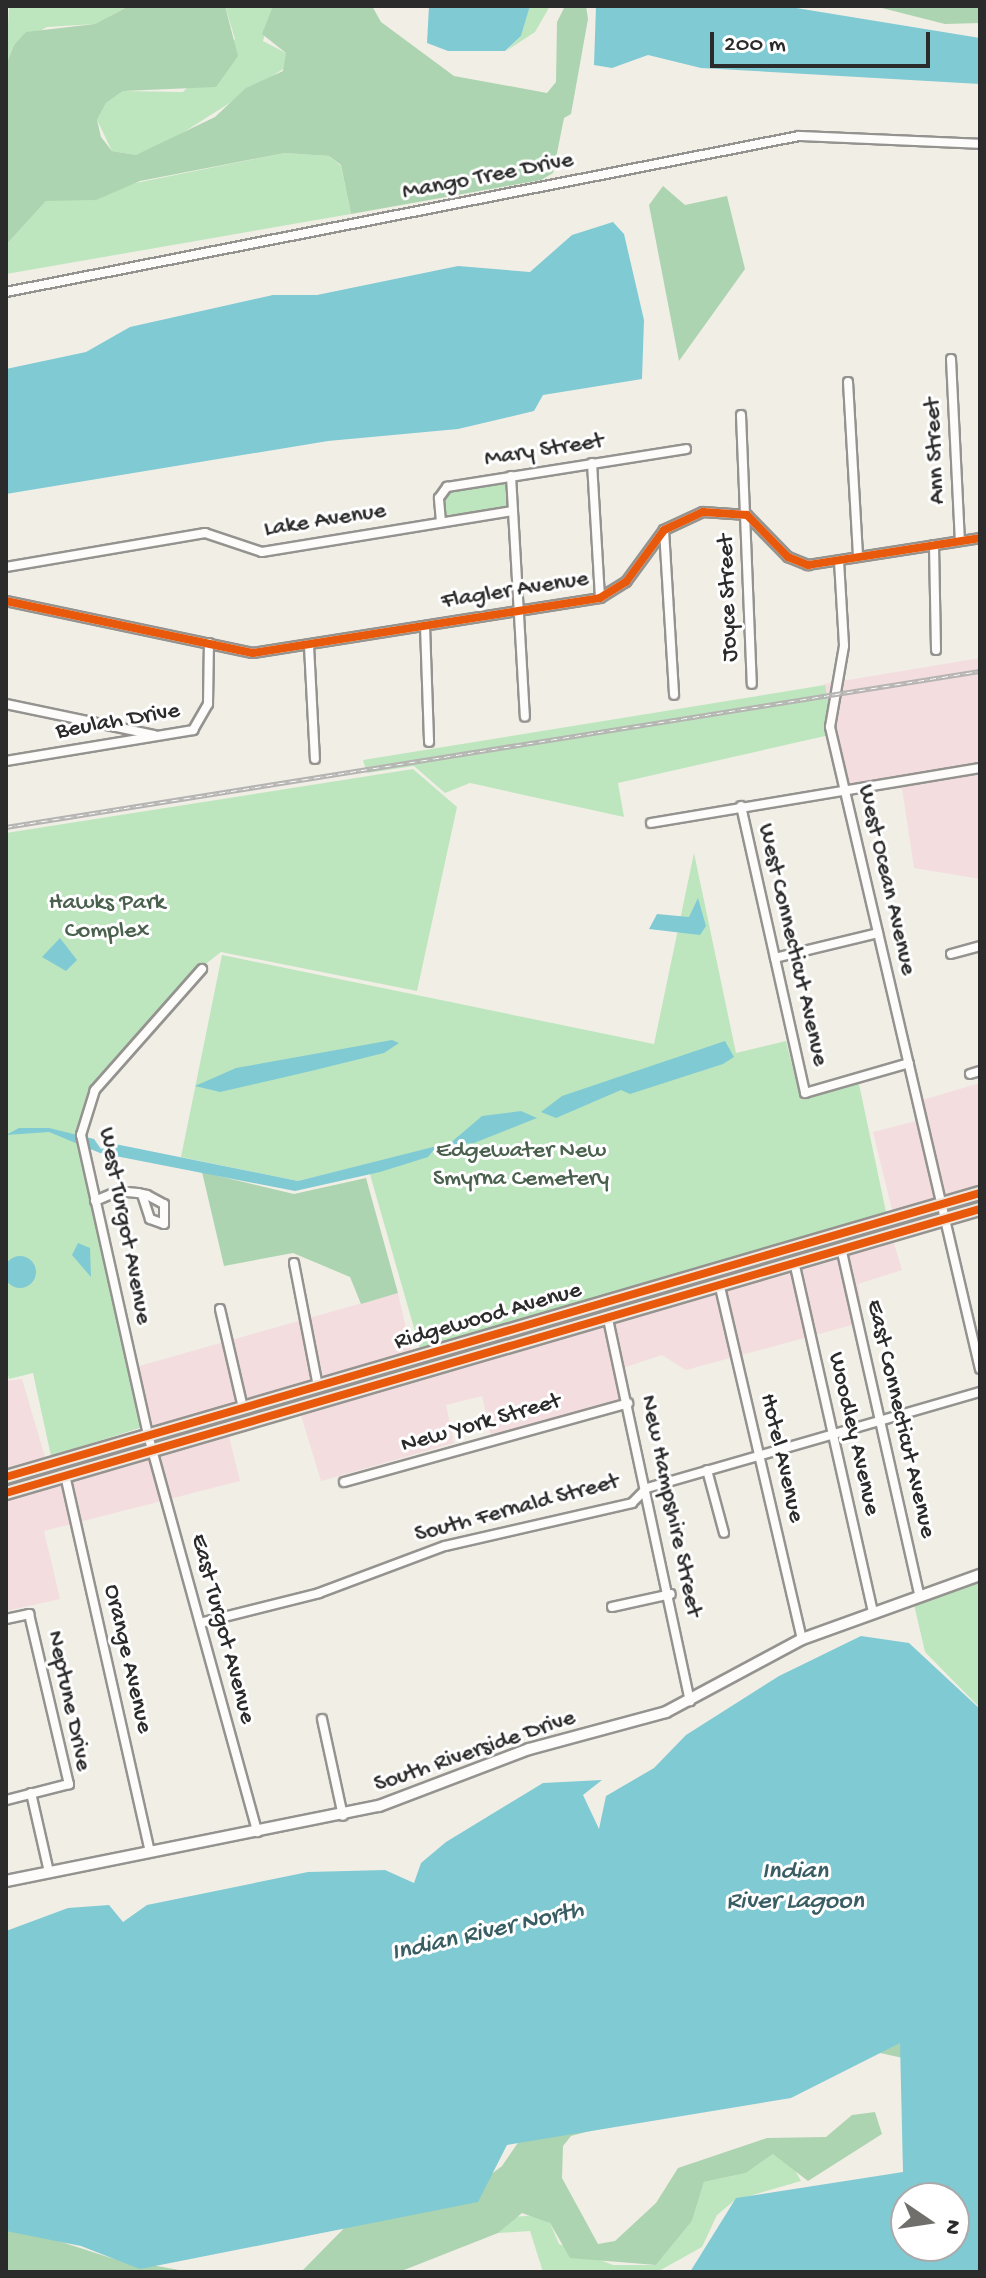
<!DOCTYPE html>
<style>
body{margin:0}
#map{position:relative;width:986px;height:2278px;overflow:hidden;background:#f1eee6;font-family:"Gochi Hand",sans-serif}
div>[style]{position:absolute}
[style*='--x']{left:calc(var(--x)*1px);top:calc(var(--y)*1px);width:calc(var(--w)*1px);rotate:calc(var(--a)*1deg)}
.built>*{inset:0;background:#f3dddf}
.green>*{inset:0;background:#bde6be}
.forest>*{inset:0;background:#add4b0}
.water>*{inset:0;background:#80cad4}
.round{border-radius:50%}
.roads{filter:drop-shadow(2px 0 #94938f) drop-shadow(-2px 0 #94938f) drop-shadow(0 2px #94938f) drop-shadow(0 -2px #94938f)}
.minor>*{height:8px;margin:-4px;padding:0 4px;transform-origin:4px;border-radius:4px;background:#fdfcfb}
.tertiary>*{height:10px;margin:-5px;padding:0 5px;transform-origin:5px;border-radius:5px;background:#fdfcfb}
.primary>*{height:12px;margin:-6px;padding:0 6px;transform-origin:6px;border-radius:6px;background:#eee7e0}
.rail>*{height:5px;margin-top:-2.5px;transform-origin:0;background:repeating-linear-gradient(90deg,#fff 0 6px,#b5b4b3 0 12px);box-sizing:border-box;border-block:2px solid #b5b4b3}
.cycleway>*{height:8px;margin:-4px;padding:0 4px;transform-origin:4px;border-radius:4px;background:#e8590c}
span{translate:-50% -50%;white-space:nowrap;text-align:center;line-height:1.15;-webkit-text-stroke:6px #fff;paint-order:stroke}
.street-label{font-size:24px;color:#2b2b2b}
.park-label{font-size:24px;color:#4a614d}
.water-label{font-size:26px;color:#385d63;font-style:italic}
.frame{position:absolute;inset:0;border:8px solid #2b2b2b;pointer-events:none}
.north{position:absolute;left:890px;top:2182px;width:80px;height:80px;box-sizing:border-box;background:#fff;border:2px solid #aaa;border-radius:50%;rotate:103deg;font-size:22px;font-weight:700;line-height:32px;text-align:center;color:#2b2b2b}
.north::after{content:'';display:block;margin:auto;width:28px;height:36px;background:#706f6c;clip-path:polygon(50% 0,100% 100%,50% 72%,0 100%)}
.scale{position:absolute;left:710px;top:32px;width:220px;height:36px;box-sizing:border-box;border:4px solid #2b2b2b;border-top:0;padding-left:10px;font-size:24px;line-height:28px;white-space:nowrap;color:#2b2b2b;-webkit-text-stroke:6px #fff;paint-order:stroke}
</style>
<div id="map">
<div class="built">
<div style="clip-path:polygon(980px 658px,980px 879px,914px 868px,902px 788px,845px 795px,824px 684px)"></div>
<div style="clip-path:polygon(980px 1083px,980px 1186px,893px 1214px,873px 1132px,916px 1121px,912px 1103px)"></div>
<div style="clip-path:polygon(893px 1240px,902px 1270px,858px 1284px,863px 1322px,686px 1370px,662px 1355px,623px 1368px,631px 1401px,492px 1440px,482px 1396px,446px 1405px,454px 1443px,321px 1481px,300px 1412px)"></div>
<div style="clip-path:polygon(398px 1293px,411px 1351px,144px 1431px,132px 1368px)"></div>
<div style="clip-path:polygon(22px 1379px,45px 1457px,6px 1468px,6px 1381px)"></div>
<div style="clip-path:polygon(228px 1432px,240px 1481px,44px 1531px,60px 1599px,6px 1611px,6px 1500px)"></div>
</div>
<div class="green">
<div style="clip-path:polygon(9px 6px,129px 6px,95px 24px,47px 27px,14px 45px,6px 65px)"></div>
<div style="clip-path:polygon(225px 6px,273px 6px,263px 41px,286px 53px,288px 66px,165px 144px,136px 155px,112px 151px,97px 120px,106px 103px,123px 91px,183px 92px,235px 39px)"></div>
<div style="clip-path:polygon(530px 6px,550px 6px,535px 32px,506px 51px,521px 36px)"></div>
<div style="clip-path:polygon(285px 153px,329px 156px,341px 166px,351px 214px,6px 274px,6px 245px,46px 201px)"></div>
<div style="clip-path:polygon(494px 482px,508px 485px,507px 509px,446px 515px,445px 493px)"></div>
<div style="clip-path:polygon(825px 685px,834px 734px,618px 783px,624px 817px,470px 783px,445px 793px,414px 766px,367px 773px,363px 760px)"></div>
<div style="clip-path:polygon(413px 769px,457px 807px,417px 991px,221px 952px,188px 978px,89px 1092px,76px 1138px,143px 1427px,51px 1456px,33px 1373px,9px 1379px,6px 1366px,6px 833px)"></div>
<div style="clip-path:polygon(694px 853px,736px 1053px,786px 1041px,801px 1100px,859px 1084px,886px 1212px,420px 1349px,367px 1164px,298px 1181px,181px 1157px,222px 955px,654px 1044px)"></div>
<div style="clip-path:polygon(980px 1579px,980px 1708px,925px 1652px,913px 1600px)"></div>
<div style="clip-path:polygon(773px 2154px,791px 2163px,801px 2181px,735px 2200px,717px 2215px,702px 2247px,657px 2272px,543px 2272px,530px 2231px,498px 2233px,513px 2217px,536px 2215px,550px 2223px,559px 2244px,613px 2265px,656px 2265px,692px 2221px,704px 2182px,746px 2173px)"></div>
</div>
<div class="forest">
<div style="clip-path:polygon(129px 6px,225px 6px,238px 56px,216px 87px,123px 91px,106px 103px,97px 120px,101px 137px,112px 151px,136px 155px,215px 117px,246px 88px,283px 71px,286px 53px,262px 34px,273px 6px,372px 6px,381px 22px,454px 76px,547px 93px,556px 82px,557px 22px,565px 6px,586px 6px,588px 19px,571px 114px,564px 118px,553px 173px,541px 180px,351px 214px,341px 165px,329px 156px,285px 153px,140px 181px,96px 200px,46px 201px,6px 245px,6px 65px,14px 45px,26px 32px,95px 24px)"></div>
<div style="clip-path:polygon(874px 6px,980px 6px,980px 23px,945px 24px)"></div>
<div style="clip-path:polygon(663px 186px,685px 205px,727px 196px,745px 269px,679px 361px,649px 205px)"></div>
<div style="clip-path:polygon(202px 1172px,294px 1194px,366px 1178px,398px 1293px,361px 1304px,350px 1277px,293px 1253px,224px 1266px)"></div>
<div style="clip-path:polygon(911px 2001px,903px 2058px,880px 2053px,571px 2136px,563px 2146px,562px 2178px,598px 2244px,615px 2241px,656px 2203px,678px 2168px,767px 2138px,826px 2137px,852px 2115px,875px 2112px,882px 2134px,808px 2181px,773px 2154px,746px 2173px,704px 2182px,692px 2221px,656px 2265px,570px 2258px,550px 2223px,522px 2213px,498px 2233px,399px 2272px,301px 2272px,361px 2211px,477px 2185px,502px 2166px,526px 2131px)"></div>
<div style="clip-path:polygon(6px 2224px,111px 2258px,191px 2272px,6px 2272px)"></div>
</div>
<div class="water">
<div style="clip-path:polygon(429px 6px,530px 6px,521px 36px,505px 51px,448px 51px,427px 43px)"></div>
<div style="clip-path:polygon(596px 6px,784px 6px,980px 38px,980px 84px,701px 68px,648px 55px,612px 68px,594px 65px)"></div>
<div style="clip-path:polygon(613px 222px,624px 234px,644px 320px,642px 379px,543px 395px,534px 411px,458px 429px,328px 441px,6px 494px,6px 369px,86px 352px,130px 327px,273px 295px,317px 295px,458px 266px,530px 272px,572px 235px)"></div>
<div style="clip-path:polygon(698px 898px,706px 926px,700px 935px,649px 929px,657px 914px,689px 917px)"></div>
<div style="clip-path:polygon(60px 938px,77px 960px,66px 971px,42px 957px)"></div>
<div style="clip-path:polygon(392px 1040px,399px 1043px,384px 1053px,311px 1071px,220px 1092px,195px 1086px,236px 1068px)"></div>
<div style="clip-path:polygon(725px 1041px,734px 1057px,723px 1064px,630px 1094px,621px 1090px,556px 1118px,541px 1112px,562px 1096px)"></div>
<div style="clip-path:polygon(521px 1111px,537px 1118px,474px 1143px,448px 1145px,482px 1116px)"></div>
<div style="clip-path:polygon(19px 1128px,49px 1128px,94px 1139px,101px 1149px,115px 1144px,298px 1181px,437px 1146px,428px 1157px,380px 1172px,295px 1191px,100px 1153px,49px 1132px,6px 1135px)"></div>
<div style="clip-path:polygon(78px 1243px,90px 1248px,91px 1277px,72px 1255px)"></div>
<div class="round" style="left:4px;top:1256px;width:32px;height:32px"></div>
<div style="clip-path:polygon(evenodd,861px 1636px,909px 1643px,980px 1709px,980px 2272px,690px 2272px,736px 2198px,903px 2172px,900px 2043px,791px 2098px,507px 2145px,478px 2202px,140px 2269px,81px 2246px,6px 2231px,6px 1931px,68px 1908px,109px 1905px,123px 1922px,147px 1905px,308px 1872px,385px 1870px,414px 1883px,421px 1863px,446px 1842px,543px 1783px,602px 1780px,583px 1795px,599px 1829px,606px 1796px,654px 1768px,686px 1735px,779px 1676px,861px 1636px,906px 2198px,954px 2198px,954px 2246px,906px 2246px,906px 2198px)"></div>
</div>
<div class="roads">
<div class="minor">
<div style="--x:6;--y:292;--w:808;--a:-11.13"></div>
<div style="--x:799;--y:136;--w:181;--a:2.5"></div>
<div style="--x:951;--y:359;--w:182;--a:87.2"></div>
<div style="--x:848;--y:382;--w:175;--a:86.7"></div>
<div style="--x:741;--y:415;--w:269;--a:87.7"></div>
<div style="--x:592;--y:463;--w:135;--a:86.6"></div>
<div style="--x:511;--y:476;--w:241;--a:86.7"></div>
<div style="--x:441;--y:522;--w:24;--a:-95"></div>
<div style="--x:439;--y:498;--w:14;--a:-54"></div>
<div style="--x:447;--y:487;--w:242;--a:-9"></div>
<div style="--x:664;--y:530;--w:165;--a:86.5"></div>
<div style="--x:934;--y:545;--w:105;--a:88.9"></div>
<div style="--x:839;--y:561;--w:85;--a:86.6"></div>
<div style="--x:844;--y:646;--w:82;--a:99.8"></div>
<div style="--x:830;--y:727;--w:659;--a:76.85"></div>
<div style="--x:6;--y:567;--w:202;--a:-9.7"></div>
<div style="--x:205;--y:533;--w:60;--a:18.4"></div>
<div style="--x:262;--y:552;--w:254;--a:-9.3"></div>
<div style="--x:6;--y:601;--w:252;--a:11.9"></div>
<div style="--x:253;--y:653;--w:351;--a:-9"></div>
<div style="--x:600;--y:598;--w:31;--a:-32"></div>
<div style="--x:626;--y:582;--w:64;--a:-53.8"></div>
<div style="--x:664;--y:530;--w:43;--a:-24.8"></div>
<div style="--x:703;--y:512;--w:44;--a:3.9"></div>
<div style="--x:747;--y:515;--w:59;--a:45.7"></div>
<div style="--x:788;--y:557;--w:22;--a:22"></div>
<div style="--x:808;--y:565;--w:174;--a:-8.9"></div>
<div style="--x:425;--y:626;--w:116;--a:88"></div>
<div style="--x:309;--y:646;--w:113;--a:87"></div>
<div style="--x:6;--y:704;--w:151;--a:11.8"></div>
<div style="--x:6;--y:761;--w:190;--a:-9.4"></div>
<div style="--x:193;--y:730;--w:30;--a:-60"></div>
<div style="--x:208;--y:704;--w:61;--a:-89.1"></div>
<div style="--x:741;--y:806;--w:294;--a:77.4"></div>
<div style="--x:805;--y:1093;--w:108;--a:-16.1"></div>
<div style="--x:651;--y:823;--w:334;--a:-9.5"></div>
<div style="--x:951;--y:954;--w:30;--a:-15"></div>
<div style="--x:775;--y:958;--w:106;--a:-13.6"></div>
<div style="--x:202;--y:969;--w:162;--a:131.5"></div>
<div style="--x:95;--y:1090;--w:47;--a:107.3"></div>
<div style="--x:81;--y:1135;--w:307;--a:77.4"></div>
<div style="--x:148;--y:1435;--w:412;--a:74.6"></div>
<div style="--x:970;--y:1074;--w:10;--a:-17"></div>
<div style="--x:95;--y:1201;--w:23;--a:-23"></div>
<div style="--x:116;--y:1192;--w:11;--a:0"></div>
<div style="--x:127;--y:1192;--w:11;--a:5"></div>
<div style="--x:138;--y:1193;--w:4;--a:14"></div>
<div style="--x:142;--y:1194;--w:5;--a:11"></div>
<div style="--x:147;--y:1195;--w:19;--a:28"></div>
<div style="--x:164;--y:1204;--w:20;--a:90"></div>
<div style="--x:164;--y:1224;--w:15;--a:-160"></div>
<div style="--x:150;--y:1219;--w:26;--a:-108"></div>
<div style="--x:842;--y:1252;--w:352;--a:77.3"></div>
<div style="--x:294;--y:1263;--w:126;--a:79"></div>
<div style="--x:795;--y:1266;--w:355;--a:77.3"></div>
<div style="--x:720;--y:1287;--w:361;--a:76.9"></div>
<div style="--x:220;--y:1309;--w:102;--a:76.9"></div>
<div style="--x:608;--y:1319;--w:391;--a:77.9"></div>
<div style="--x:707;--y:1470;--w:65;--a:74.9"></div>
<div style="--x:65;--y:1475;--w:385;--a:77.3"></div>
<div style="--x:344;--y:1482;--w:295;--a:-15.5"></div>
<div style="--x:612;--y:1607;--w:60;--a:-12.4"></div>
<div style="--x:6;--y:1619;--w:24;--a:-12"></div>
<div style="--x:29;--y:1614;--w:175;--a:76.8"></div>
<div style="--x:69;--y:1784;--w:65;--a:165.7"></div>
<div style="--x:200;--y:1623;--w:123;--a:-14.1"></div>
<div style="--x:319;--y:1593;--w:134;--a:-20.5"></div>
<div style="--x:445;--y:1546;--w:192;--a:-12.9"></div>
<div style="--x:632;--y:1503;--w:21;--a:-45"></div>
<div style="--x:647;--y:1488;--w:347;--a:-16.1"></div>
<div style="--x:322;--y:1719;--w:99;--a:77.8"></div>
<div style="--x:31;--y:1793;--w:81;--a:77.2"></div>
</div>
<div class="tertiary">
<div style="--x:6;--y:1881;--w:380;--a:-11.4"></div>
<div style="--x:379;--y:1806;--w:160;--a:-20.8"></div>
<div style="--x:529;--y:1749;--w:142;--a:-15.1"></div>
<div style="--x:666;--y:1712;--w:154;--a:-28.2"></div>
<div style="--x:802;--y:1639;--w:189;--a:-19.8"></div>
</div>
<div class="primary">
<div style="--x:6;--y:1477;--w:1015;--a:-16.26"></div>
<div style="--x:6;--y:1493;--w:1015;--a:-16.26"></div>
</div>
</div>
<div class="rail">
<div style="--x:6;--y:827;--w:986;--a:-9.1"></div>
</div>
<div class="cycleway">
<div style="--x:6;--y:601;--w:252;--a:11.9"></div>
<div style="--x:253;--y:653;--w:351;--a:-9"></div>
<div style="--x:600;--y:598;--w:31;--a:-32"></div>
<div style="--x:626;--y:582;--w:64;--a:-53.8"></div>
<div style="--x:664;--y:530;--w:43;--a:-24.8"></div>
<div style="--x:703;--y:512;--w:44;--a:3.9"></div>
<div style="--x:747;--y:515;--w:59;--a:45.7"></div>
<div style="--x:788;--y:557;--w:22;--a:22"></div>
<div style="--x:808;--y:565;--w:174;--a:-8.9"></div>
<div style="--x:6;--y:1477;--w:1015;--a:-16.26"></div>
<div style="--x:6;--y:1493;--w:1015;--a:-16.26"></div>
</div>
<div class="street-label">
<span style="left:488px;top:177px;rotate:-11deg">Mango Tree Drive</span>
<span style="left:544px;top:451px;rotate:-9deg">Mary Street</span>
<span style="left:936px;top:451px;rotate:-93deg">Ann Street</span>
<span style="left:325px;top:521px;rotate:-9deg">Lake Avenue</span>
<span style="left:515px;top:591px;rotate:-9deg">Flagler Avenue</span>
<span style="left:729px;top:598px;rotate:-92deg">Joyce Street</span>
<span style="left:118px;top:722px;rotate:-10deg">Beulah Drive</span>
<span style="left:886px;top:880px;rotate:77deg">West Ocean Avenue</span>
<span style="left:792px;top:945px;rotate:77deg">West Connecticut Avenue</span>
<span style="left:124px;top:1226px;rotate:79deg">West Turgot Avenue</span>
<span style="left:488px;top:1317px;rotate:-16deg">Ridgewood Avenue</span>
<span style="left:900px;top:1419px;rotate:77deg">East Connecticut Avenue</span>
<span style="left:481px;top:1424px;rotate:-16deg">New York Street</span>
<span style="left:853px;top:1434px;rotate:77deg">Woodley Avenue</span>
<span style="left:781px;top:1458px;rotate:77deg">Hotel Avenue</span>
<span style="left:670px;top:1506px;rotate:78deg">New Hampshire Street</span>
<span style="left:517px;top:1509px;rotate:-15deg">South Fernald Street</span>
<span style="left:222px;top:1629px;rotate:75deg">East Turgot Avenue</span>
<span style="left:127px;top:1659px;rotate:77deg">Orange Avenue</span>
<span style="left:68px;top:1701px;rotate:78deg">Neptune Drive</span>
<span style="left:475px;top:1752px;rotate:-19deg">South Riverside Drive</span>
</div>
<div class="park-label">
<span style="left:107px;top:918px">Hawks Park<br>Complex</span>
<span style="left:521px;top:1166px">Edgewater New<br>Smyrna Cemetery</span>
</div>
<div class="water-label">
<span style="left:795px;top:1888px">Indian<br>River Lagoon</span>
<span style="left:488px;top:1933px;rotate:-13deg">Indian River North</span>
</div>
<div class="frame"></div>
<div class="north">N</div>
<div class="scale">200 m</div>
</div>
